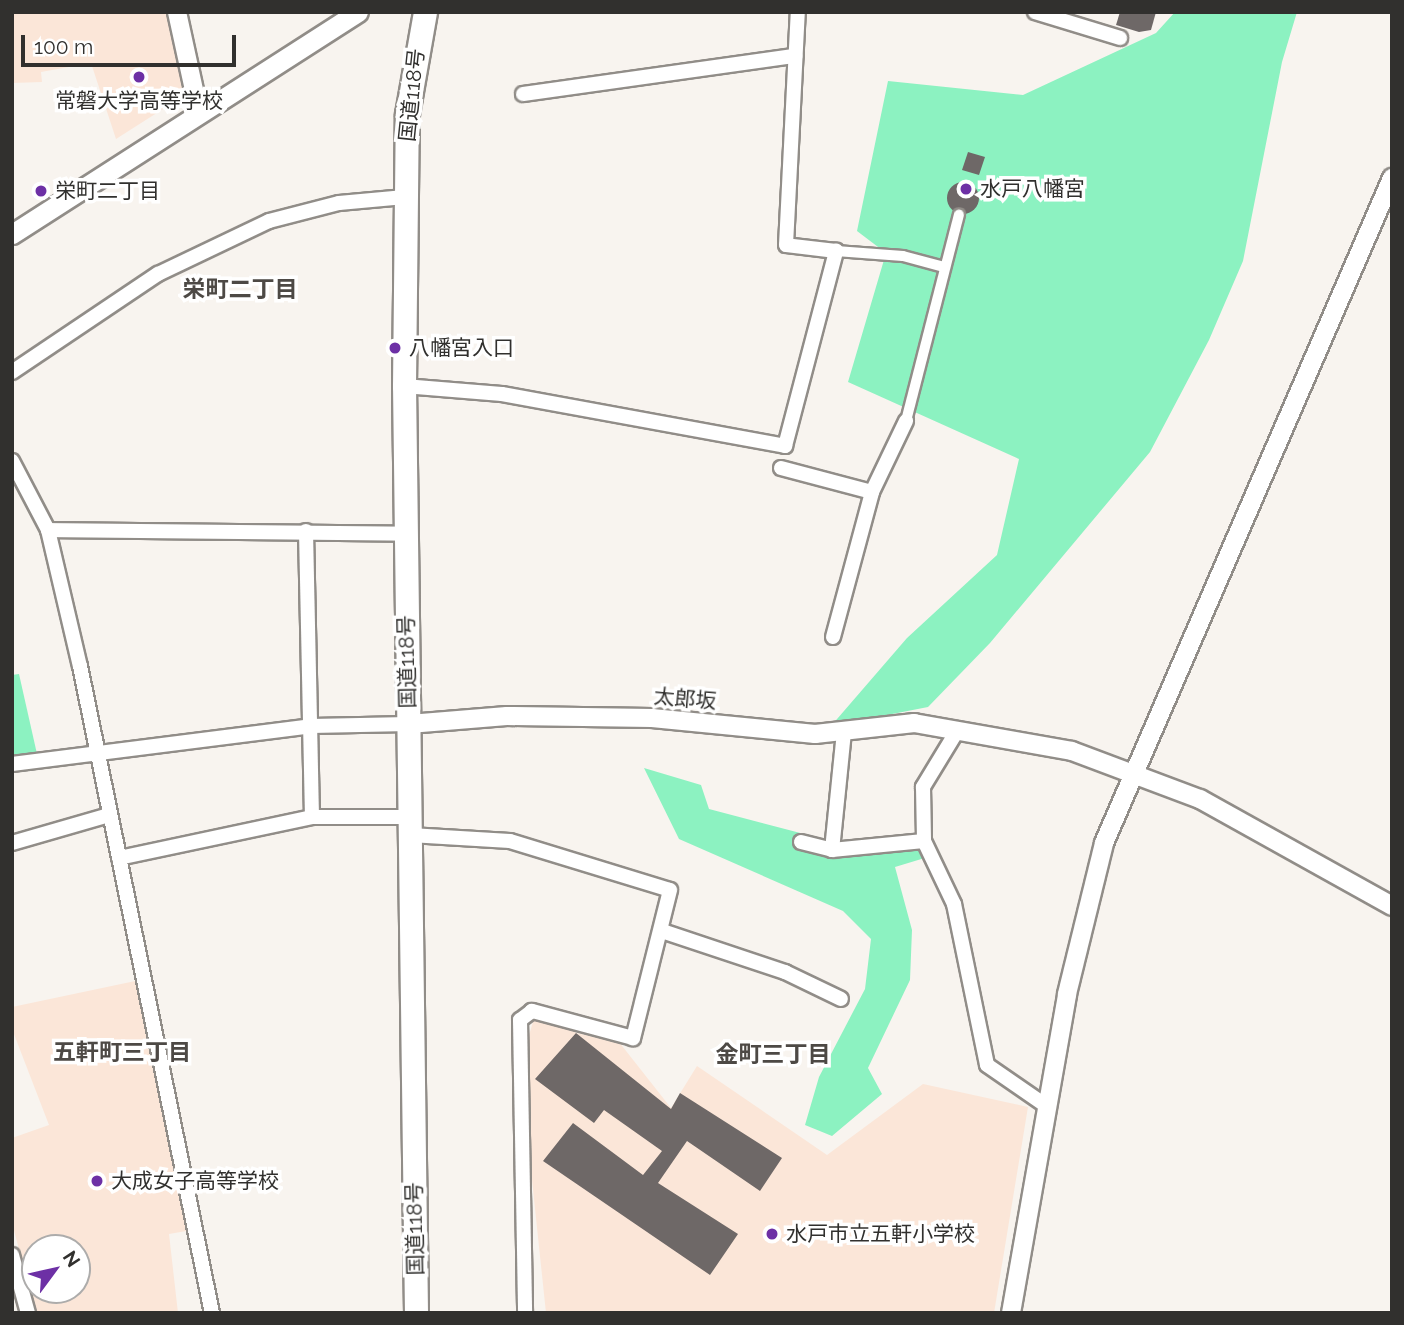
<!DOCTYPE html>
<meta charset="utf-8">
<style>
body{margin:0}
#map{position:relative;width:1404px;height:1325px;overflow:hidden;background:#f8f4ef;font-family:Raleway,"Noto Sans JP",sans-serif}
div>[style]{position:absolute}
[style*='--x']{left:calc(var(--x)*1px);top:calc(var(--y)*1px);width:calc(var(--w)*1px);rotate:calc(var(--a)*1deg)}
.education>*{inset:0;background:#fbe6d8}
.green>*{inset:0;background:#8cf2c1}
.building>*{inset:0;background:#6e6867}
.round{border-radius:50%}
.roads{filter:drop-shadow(2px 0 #918d88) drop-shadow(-2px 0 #918d88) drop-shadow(0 2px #918d88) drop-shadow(0 -2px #918d88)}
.pedestrian>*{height:10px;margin:-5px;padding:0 5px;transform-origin:5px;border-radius:5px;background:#fff}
.minor>*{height:14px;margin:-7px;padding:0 7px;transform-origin:7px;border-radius:7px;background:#fff}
.tertiary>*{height:18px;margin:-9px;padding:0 9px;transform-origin:9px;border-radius:9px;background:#fff}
.secondary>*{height:19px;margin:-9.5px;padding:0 9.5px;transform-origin:9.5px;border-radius:9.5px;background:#fff}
.trunk>*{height:23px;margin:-11.5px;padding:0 11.5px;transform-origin:11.5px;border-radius:11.5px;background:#fff}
.dots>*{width:19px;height:19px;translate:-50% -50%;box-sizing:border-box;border:4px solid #fff;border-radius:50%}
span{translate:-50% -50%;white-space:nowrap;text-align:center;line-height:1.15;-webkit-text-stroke:7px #fff;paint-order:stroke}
.street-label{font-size:21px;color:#31302e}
.poi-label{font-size:21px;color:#31302e}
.left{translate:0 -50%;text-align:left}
.neighbourhood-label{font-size:23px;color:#4d4945;font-weight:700}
.frame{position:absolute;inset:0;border:14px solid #31302e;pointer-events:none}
.north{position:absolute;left:21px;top:1234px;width:70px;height:70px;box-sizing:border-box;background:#fff;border:2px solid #adacab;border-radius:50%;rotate:57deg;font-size:19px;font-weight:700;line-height:28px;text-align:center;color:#31302e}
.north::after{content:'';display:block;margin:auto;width:24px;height:32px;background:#6d30a5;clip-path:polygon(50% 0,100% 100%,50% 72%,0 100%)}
.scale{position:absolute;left:21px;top:35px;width:215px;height:32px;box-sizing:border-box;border:4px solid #31302e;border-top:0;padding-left:9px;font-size:21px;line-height:24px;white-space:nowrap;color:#31302e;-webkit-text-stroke:5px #fff;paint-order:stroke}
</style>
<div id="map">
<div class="education">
<div style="clip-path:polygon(12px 12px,169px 12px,185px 95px,116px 139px,91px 63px,41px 72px,42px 82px,12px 83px)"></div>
<div style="clip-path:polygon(evenodd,140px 980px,192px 1230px,169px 1234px,178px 1313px,36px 1313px,12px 1223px,12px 1138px,49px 1125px,12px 1029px,12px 1007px,140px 980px,35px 1248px,77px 1248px,77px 1290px,35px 1290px,35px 1248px)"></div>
<div style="clip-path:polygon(535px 1015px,570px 1019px,576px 1033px,619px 1042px,671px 1108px,697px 1066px,827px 1155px,923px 1084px,1028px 1107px,994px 1313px,546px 1313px,520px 1066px)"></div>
</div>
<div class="green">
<div style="clip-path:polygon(1175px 12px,1297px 12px,1282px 62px,1243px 261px,1209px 340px,1150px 452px,990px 643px,928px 707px,831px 726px,907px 638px,997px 555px,1019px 459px,848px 382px,886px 253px,857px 231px,888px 81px,1023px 95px,1156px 33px)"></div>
<div style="clip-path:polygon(19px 674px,37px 754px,12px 757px,12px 675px)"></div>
<div style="clip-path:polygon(644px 768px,701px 785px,709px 809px,877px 853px,923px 843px,928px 857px,895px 867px,912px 930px,910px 980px,868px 1068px,882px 1094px,832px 1136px,805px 1125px,819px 1077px,865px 989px,871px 939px,843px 911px,679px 839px)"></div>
</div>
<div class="building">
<div style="clip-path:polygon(1120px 12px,1156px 12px,1151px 30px,1139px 32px,1116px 25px)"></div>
<div style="clip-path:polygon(968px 152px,985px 157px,979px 175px,962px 170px)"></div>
<div class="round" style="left:947px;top:182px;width:32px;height:32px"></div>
<div style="clip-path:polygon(576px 1033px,671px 1109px,680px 1093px,782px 1158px,760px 1191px,687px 1141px,658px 1183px,738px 1234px,710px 1275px,543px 1161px,573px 1123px,643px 1175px,662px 1151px,604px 1110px,594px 1123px,535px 1079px)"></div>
</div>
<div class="roads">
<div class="pedestrian">
<div style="--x:836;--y:251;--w:67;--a:4.3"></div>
<div style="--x:903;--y:256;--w:42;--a:15"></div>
<div style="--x:906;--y:421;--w:213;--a:-75.6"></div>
</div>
<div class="minor">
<div style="--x:1035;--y:12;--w:89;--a:17"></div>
<div style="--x:523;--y:94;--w:275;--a:-8"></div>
<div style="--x:12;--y:372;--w:176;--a:-33.9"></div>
<div style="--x:158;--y:274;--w:123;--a:-25.5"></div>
<div style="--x:269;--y:221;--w:72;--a:-14.4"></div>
<div style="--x:339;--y:203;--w:66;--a:-5.2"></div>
<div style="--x:404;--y:386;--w:98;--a:4.7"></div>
<div style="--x:502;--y:394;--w:288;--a:10.4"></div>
<div style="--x:785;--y:446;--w:202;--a:-75.3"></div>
<div style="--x:836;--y:251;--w:50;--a:-173.2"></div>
<div style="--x:786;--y:245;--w:233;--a:-87.1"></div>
<div style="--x:12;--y:461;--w:78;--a:62.4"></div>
<div style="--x:48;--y:530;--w:140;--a:76.8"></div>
<div style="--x:80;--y:666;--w:660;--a:78.47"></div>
<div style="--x:781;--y:468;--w:94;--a:14.8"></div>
<div style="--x:48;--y:530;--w:357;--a:0.6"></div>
<div style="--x:306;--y:531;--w:286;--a:88.8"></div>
<div style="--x:833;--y:637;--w:150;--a:-74.9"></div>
<div style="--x:872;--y:492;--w:79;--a:-64.4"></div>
<div style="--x:957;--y:731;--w:66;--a:121.3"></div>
<div style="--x:923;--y:787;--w:54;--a:88.9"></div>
<div style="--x:924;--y:841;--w:70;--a:64.5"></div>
<div style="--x:954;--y:904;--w:164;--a:78.4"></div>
<div style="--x:987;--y:1065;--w:70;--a:34.6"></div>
<div style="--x:12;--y:764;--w:301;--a:-7.2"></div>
<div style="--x:311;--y:726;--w:98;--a:-1.2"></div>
<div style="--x:410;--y:835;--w:100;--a:3.4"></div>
<div style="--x:510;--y:841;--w:167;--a:17"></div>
<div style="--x:670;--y:890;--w:153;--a:104"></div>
<div style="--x:633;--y:1038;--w:105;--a:-165"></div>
<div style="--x:532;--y:1011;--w:15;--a:143"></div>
<div style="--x:520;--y:1020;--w:293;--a:89"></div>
<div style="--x:801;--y:842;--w:32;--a:14"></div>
<div style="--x:832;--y:850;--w:92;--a:-5.6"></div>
<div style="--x:12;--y:843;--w:101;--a:-16.1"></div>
<div style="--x:832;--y:850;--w:120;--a:-84.2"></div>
<div style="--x:119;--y:858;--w:197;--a:-12"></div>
<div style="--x:312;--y:817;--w:97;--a:0"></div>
<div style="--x:662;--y:931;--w:130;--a:18.4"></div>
<div style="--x:785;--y:972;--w:62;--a:25.7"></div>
<div style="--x:12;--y:1255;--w:60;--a:74.6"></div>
</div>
<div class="tertiary">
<div style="--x:177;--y:12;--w:103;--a:77.7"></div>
<div style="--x:409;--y:724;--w:98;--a:-4.7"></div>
<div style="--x:507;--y:716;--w:145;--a:0.8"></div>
<div style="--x:652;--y:718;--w:164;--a:5.6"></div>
<div style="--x:815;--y:734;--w:100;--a:-6.3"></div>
<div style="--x:914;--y:723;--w:160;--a:10"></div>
<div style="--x:1072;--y:751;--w:137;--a:20.6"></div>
<div style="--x:1200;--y:799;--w:220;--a:29.1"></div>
<div style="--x:1011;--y:1313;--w:324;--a:-80"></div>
<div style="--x:1067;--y:994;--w:155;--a:-76.2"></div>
<div style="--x:1104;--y:843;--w:725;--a:-66.58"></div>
</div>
<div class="secondary">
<div style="--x:12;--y:234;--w:411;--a:-32.7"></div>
</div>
<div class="trunk">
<div style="--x:416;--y:1313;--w:927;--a:-90.74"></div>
<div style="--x:404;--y:386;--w:272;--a:-89.4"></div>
<div style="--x:407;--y:114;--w:104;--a:-80"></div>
</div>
</div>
<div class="dots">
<div style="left:139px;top:77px;background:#6d30a5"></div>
<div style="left:966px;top:189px;background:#6d30a5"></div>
<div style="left:41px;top:191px;background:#6d30a5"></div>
<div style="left:395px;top:348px;background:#6d30a5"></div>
<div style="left:97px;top:1181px;background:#6d30a5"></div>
<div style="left:772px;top:1234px;background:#6d30a5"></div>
</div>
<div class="street-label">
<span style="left:412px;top:95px;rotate:-84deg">国道118号</span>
<span style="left:407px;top:662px;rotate:-91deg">国道118号</span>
<span style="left:685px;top:699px;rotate:5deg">太郎坂</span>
<span style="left:415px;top:1229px;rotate:-91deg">国道118号</span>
</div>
<div class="poi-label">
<span style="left:139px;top:101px">常磐大学高等学校</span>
<span class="left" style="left:980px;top:189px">水戸八幡宮</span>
<span class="left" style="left:55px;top:191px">栄町二丁目</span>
<span class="left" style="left:409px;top:348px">八幡宮入口</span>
<span class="left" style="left:111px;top:1181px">大成女子高等学校</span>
<span class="left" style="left:786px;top:1234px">水戸市立五軒小学校</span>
</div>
<div class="neighbourhood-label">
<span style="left:240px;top:289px">栄町二丁目</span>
<span style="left:122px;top:1052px">五軒町三丁目</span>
<span style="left:773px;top:1054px">金町三丁目</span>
</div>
<div class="frame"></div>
<div class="north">N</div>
<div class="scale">100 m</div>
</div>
